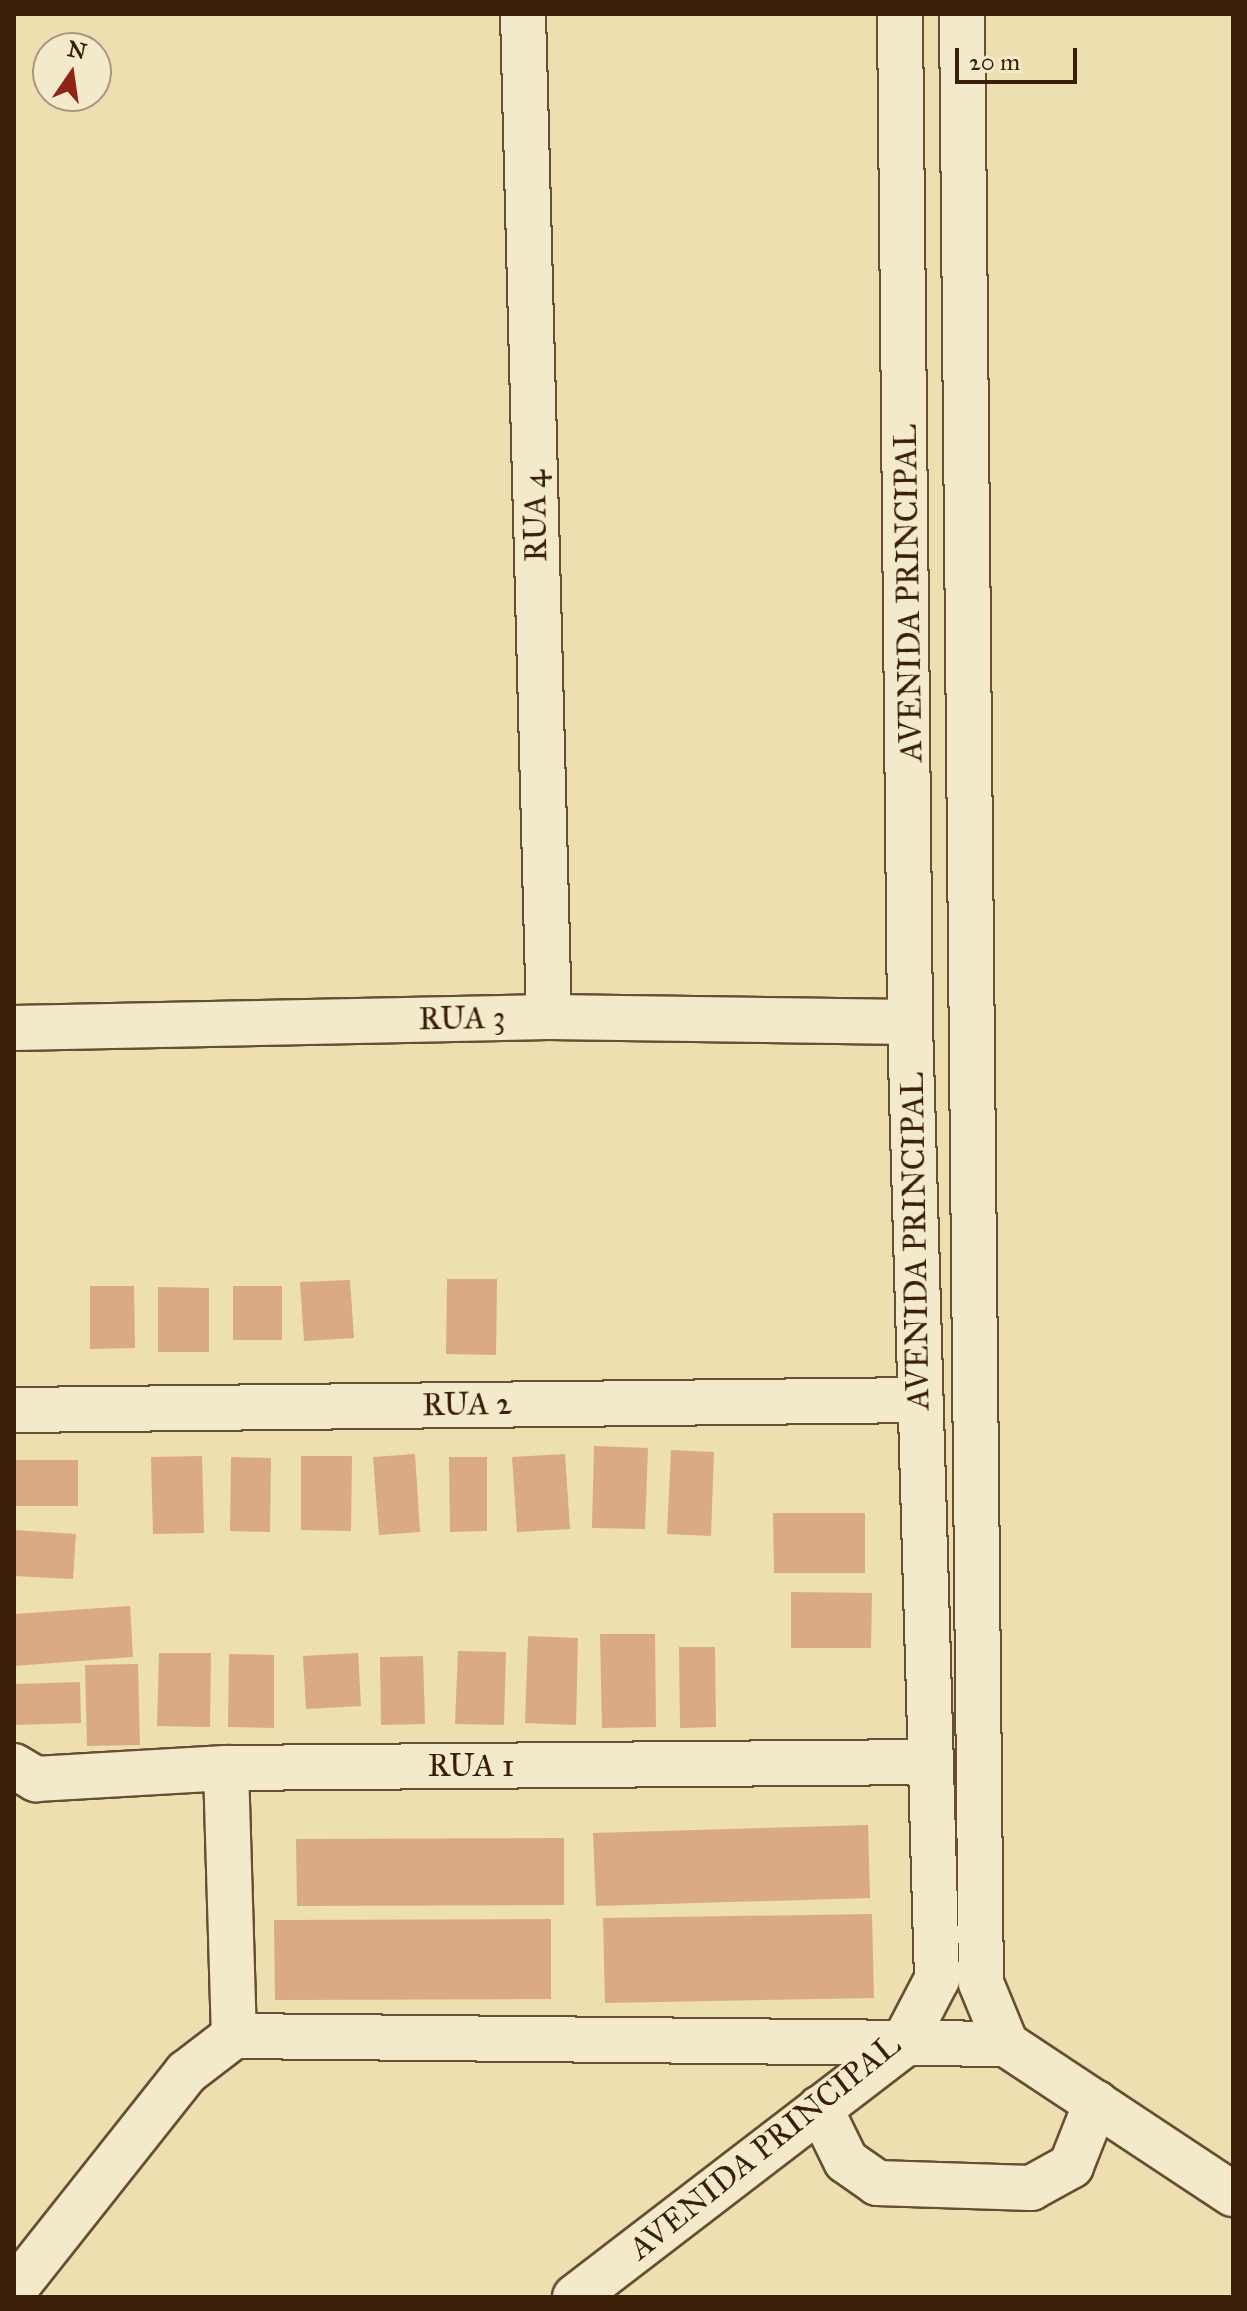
<!DOCTYPE html>
<style>
body{margin:0}
#map{position:relative;width:1247px;height:2311px;overflow:hidden;background:#eddfb0;font-family:"IM FELL Great Primer",serif}
div>[style]{position:absolute}
[style*='--x']{left:calc(var(--x)*1px);top:calc(var(--y)*1px);width:calc(var(--w)*1px);rotate:calc(var(--a)*1deg)}
.building>*{inset:0;background:#daaa83}
.roads{filter:drop-shadow(2px 0 #684e32) drop-shadow(-2px 0 #684e32) drop-shadow(0 2px #684e32) drop-shadow(0 -2px #684e32)}
.street>*{height:44px;margin:-22px;padding:0 22px;transform-origin:22px;border-radius:22px;background:#f3eacc}
span{translate:-50% -50%;white-space:nowrap;text-align:center;line-height:1.15;-webkit-text-stroke:6px #f3eacc;paint-order:stroke}
.street-label{font-size:32px;color:#3b1e08}
.frame{position:absolute;inset:0;border:16px solid #3b1e08;pointer-events:none}
.north{position:absolute;left:32px;top:32px;width:80px;height:80px;box-sizing:border-box;background:#f3eacc;border:2px solid #a9987e;border-radius:50%;rotate:13deg;font-size:22px;font-weight:700;line-height:32px;text-align:center;color:#3b1e08}
.north::after{content:'';display:block;margin:auto;width:28px;height:36px;background:#8f2418;clip-path:polygon(50% 0,100% 100%,50% 72%,0 100%)}
.scale{position:absolute;left:955px;top:48px;width:122px;height:36px;box-sizing:border-box;border:4px solid #3b1e08;border-top:0;padding-left:10px;font-size:24px;line-height:28px;white-space:nowrap;color:#3b1e08;-webkit-text-stroke:6px #f3eacc;paint-order:stroke}
</style>
<div id="map">
<div class="building">
<div style="clip-path:polygon(447px 1279px,497px 1279px,496px 1355px,446px 1354px)"></div>
<div style="clip-path:polygon(350px 1280px,354px 1338px,304px 1341px,300px 1282px)"></div>
<div style="clip-path:polygon(90px 1286px,134px 1286px,135px 1348px,90px 1349px)"></div>
<div style="clip-path:polygon(233px 1286px,282px 1286px,282px 1340px,233px 1340px)"></div>
<div style="clip-path:polygon(158px 1287px,209px 1288px,209px 1352px,158px 1352px)"></div>
<div style="clip-path:polygon(594px 1446px,648px 1448px,645px 1529px,592px 1528px)"></div>
<div style="clip-path:polygon(671px 1450px,714px 1452px,711px 1536px,667px 1534px)"></div>
<div style="clip-path:polygon(415px 1454px,420px 1532px,379px 1535px,373px 1457px)"></div>
<div style="clip-path:polygon(565px 1454px,570px 1529px,517px 1532px,512px 1457px)"></div>
<div style="clip-path:polygon(202px 1456px,204px 1533px,153px 1534px,151px 1457px)"></div>
<div style="clip-path:polygon(301px 1456px,352px 1456px,351px 1531px,301px 1530px)"></div>
<div style="clip-path:polygon(231px 1457px,271px 1458px,270px 1532px,230px 1531px)"></div>
<div style="clip-path:polygon(449px 1457px,487px 1457px,487px 1531px,450px 1532px)"></div>
<div style="clip-path:polygon(14px 1460px,78px 1460px,78px 1506px,14px 1506px)"></div>
<div style="clip-path:polygon(773px 1513px,865px 1513px,865px 1573px,774px 1573px)"></div>
<div style="clip-path:polygon(14px 1530px,76px 1534px,73px 1579px,14px 1576px)"></div>
<div style="clip-path:polygon(791px 1592px,872px 1593px,871px 1648px,791px 1648px)"></div>
<div style="clip-path:polygon(130px 1606px,133px 1657px,14px 1666px,14px 1614px)"></div>
<div style="clip-path:polygon(600px 1634px,655px 1634px,656px 1727px,602px 1728px)"></div>
<div style="clip-path:polygon(528px 1636px,578px 1638px,576px 1725px,525px 1723px)"></div>
<div style="clip-path:polygon(679px 1647px,715px 1647px,716px 1727px,680px 1728px)"></div>
<div style="clip-path:polygon(458px 1651px,506px 1652px,504px 1725px,455px 1724px)"></div>
<div style="clip-path:polygon(159px 1653px,211px 1653px,210px 1727px,157px 1726px)"></div>
<div style="clip-path:polygon(358px 1653px,361px 1706px,306px 1709px,303px 1656px)"></div>
<div style="clip-path:polygon(229px 1654px,274px 1655px,274px 1728px,228px 1727px)"></div>
<div style="clip-path:polygon(423px 1656px,425px 1724px,381px 1725px,380px 1657px)"></div>
<div style="clip-path:polygon(138px 1664px,140px 1745px,87px 1746px,85px 1665px)"></div>
<div style="clip-path:polygon(80px 1682px,81px 1723px,14px 1725px,14px 1684px)"></div>
<div style="clip-path:polygon(868px 1825px,870px 1898px,596px 1906px,593px 1833px)"></div>
<div style="clip-path:polygon(564px 1838px,564px 1905px,297px 1906px,296px 1839px)"></div>
<div style="clip-path:polygon(872px 1914px,874px 1998px,605px 2003px,603px 1918px)"></div>
<div style="clip-path:polygon(551px 1919px,551px 1999px,275px 2000px,274px 1920px)"></div>
</div>
<div class="roads">
<div class="street">
<div style="--x:523;--y:14;--w:1003;--a:88.52"></div>
<div style="--x:962;--y:14;--w:1969;--a:89.45"></div>
<div style="--x:981;--y:1983;--w:66;--a:67.7"></div>
<div style="--x:1006;--y:2044;--w:272;--a:33.5"></div>
<div style="--x:14;--y:1028;--w:535;--a:-1.18"></div>
<div style="--x:549;--y:1017;--w:361;--a:0.8"></div>
<div style="--x:14;--y:1410;--w:905;--a:-0.63"></div>
<div style="--x:14;--y:1766;--w:26;--a:31"></div>
<div style="--x:36;--y:1779;--w:190;--a:-3.3"></div>
<div style="--x:226;--y:1768;--w:705;--a:-0.49"></div>
<div style="--x:226;--y:1768;--w:268;--a:88.3"></div>
<div style="--x:820;--y:2108;--w:59;--a:63.9"></div>
<div style="--x:846;--y:2161;--w:38;--a:35"></div>
<div style="--x:877;--y:2183;--w:154;--a:1.9"></div>
<div style="--x:1031;--y:2188;--w:46;--a:-28.8"></div>
<div style="--x:1071;--y:2166;--w:68;--a:-68.4"></div>
<div style="--x:14;--y:2290;--w:278;--a:-51.6"></div>
<div style="--x:187;--y:2072;--w:59;--a:-37.5"></div>
<div style="--x:234;--y:2036;--w:772;--a:0.59"></div>
<div style="--x:575;--y:2297;--w:412;--a:-37.5"></div>
<div style="--x:902;--y:2046;--w:76;--a:-62.4"></div>
<div style="--x:937;--y:1979;--w:957;--a:-91.62"></div>
<div style="--x:910;--y:1022;--w:1008;--a:-90.57"></div>
</div>
</div>
<div class="street-label">
<span style="left:536px;top:516px;rotate:-91deg">RUA 4</span>
<span style="left:909px;top:593px;rotate:-91deg">AVENIDA PRINCIPAL</span>
<span style="left:462px;top:1019px;rotate:-1deg">RUA 3</span>
<span style="left:916px;top:1241px;rotate:-91deg">AVENIDA PRINCIPAL</span>
<span style="left:467px;top:1405px;rotate:-1deg">RUA 2</span>
<span style="left:471px;top:1766px">RUA 1</span>
<span style="left:765px;top:2147px;rotate:-39deg">AVENIDA PRINCIPAL</span>
</div>
<div class="frame"></div>
<div class="north">N</div>
<div class="scale">20 m</div>
</div>
